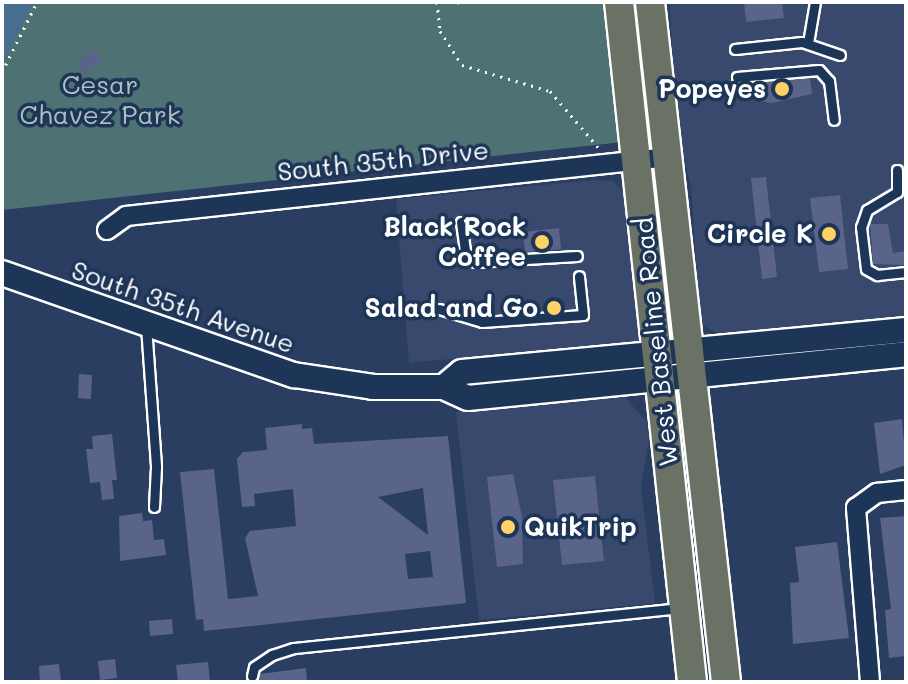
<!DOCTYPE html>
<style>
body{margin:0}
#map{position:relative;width:908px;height:684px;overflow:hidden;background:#293e61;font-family:Mali,sans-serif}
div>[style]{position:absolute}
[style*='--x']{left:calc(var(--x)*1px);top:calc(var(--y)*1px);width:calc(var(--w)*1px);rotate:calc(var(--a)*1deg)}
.built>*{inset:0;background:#38496d}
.green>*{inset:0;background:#4e7273}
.water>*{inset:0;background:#476d8f}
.building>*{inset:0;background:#5a638a}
.path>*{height:3px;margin-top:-1.5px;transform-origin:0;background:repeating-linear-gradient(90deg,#fff 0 2px,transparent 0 8px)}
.roads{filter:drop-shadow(2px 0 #fff) drop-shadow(-2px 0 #fff) drop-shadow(0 2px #fff) drop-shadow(0 -2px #fff)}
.service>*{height:9px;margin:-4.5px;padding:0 4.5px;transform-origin:4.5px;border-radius:4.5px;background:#1d3557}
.minor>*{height:18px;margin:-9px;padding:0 9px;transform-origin:9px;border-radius:9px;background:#1d3557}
.secondary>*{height:24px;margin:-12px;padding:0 12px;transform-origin:12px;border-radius:12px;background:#1d3557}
.primary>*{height:28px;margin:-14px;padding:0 14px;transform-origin:14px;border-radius:14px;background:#6a7266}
.dots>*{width:22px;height:22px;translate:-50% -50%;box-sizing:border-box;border:4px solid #1d3557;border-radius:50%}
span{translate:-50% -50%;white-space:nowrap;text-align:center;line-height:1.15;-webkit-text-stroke:7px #1d3557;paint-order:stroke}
.park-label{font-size:26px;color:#afc0c0}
.poi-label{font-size:26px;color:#fff;font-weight:700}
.right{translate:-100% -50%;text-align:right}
.left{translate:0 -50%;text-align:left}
.street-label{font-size:26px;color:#fff}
.frame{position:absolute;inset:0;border:4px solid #fff;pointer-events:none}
</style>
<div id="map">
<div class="built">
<div style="clip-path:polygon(670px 2px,906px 2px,906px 319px,723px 336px,700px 324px,691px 186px,675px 124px)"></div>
<div style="clip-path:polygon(594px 180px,613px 181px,626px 194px,643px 327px,639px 341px,622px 349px,584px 346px,409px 363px,396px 199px)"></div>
<div style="clip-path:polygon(623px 395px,647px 422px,649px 440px,641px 486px,655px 603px,479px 620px,456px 412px)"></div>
</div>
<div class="green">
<div style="clip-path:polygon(2px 2px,608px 2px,623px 142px,2px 210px)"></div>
</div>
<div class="water">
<div style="clip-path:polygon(2px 2px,33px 2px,2px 63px)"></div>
</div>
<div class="building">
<div style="clip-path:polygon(744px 2px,782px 2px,784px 18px,746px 22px)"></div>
<div style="clip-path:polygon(95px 49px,103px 60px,84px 74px,76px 63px)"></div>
<div style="clip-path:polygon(810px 78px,812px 94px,772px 103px,753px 100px,754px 83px)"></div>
<div style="clip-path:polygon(766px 177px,777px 277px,762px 279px,751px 178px)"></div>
<div style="clip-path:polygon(840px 195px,848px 269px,819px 272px,810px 198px)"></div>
<div style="clip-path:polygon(870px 224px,888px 224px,893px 253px,906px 251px,906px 265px,873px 264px)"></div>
<div style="clip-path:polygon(559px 228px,561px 249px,525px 252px,523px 232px)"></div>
<div style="clip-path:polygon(79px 374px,92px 375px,91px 399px,78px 398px)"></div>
<div style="clip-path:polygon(902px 419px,906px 465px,880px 474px,874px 423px)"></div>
<div style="clip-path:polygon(evenodd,302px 424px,302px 429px,312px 428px,314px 444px,448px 436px,466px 603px,204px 631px,203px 619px,196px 620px,180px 472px,214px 469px,228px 599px,258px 596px,245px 538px,250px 531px,296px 526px,293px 489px,254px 494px,255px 506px,242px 507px,237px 459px,243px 452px,267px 450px,265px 428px,302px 424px,423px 488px,428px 535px,378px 497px,423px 488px,302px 424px,430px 551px,433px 577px,408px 579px,405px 554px,430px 551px)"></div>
<div style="clip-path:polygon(112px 434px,117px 480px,112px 480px,114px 499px,102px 500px,100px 482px,90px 483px,86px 449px,93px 449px,92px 436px)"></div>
<div style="clip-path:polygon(513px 474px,522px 517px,523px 564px,497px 567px,487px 477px)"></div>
<div style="clip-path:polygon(595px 476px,604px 561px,562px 565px,553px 480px)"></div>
<div style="clip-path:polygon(142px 513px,143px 521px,152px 520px,154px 540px,164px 539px,166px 555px,120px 561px,119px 516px)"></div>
<div style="clip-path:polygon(906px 516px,906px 656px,889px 658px,885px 610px,891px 609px,880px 518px)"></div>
<div style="clip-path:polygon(837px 542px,849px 638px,793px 644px,790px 583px,799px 582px,795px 547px)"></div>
<div style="clip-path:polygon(172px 619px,173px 634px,150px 636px,149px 621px)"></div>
<div style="clip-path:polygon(115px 659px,117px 678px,100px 680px,98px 661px)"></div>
<div style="clip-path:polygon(208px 662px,210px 682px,178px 682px,176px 665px)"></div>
<div style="clip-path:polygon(59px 664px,61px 682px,40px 682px,39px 666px)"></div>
<div style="clip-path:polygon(306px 668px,307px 682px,257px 682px,260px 674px)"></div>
</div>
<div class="path">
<div style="--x:437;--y:2;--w:29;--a:84"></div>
<div style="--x:440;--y:31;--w:40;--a:57.1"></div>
<div style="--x:462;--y:65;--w:92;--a:16.5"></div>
<div style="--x:550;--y:91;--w:74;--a:49.4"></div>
<div style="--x:457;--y:2;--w:7;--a:16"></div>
<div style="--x:2;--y:72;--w:78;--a:-63.4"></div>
</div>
<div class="roads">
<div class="service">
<div style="--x:808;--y:43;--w:42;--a:-80.3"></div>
<div style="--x:735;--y:49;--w:67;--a:-6"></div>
<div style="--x:802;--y:42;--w:40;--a:18.9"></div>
<div style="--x:737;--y:77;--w:82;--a:-4.9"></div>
<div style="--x:819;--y:70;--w:15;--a:48"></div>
<div style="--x:829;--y:81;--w:39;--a:83"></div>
<div style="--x:897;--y:170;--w:22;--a:90"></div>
<div style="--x:897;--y:192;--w:35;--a:149"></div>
<div style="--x:867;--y:210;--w:18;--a:109"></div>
<div style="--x:861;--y:227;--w:42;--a:83.2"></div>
<div style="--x:866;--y:269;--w:13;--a:29"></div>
<div style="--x:877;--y:275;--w:29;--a:-6"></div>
<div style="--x:461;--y:222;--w:30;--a:82"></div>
<div style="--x:465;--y:252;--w:14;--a:45"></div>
<div style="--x:475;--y:262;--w:102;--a:-3.4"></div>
<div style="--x:439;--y:309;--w:45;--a:16.8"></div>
<div style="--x:482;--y:322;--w:101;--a:-4"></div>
<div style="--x:583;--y:315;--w:39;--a:-96"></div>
<div style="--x:146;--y:326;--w:141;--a:85.9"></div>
<div style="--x:156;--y:467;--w:40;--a:92.9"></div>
<div style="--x:252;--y:676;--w:9;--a:-77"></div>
<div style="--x:254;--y:667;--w:22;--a:-34"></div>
<div style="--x:272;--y:655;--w:23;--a:-18"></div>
<div style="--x:294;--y:648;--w:389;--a:-5.9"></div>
</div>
<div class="minor">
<div style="--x:107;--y:230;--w:24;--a:-36"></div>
<div style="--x:126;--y:216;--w:546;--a:-6.2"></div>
<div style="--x:870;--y:682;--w:175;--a:-94.6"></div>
<div style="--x:856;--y:508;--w:26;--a:-36"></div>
<div style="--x:877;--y:493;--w:29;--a:-6"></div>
</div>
<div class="secondary">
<div style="--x:2;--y:273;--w:309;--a:19.3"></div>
<div style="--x:294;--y:375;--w:80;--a:8.6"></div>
<div style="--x:373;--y:387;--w:71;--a:0"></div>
<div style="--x:444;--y:387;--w:26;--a:25"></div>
<div style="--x:468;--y:398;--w:440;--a:-5.7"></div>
<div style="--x:444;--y:387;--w:23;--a:-40"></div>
<div style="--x:462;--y:372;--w:446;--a:-5.4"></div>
</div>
<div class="primary">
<div style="--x:619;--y:2;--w:684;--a:83.87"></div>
<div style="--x:650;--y:2;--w:684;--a:83.62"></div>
</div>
</div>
<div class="dots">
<div style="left:782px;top:89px;background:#ffd166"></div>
<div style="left:829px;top:234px;background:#ffd166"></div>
<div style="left:542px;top:242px;background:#ffd166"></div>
<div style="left:554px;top:308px;background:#ffd166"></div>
<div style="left:508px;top:527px;background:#ffd166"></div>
</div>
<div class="park-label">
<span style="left:100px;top:100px">Cesar<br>Chavez Park</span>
</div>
<div class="poi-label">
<span class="right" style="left:766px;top:89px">Popeyes</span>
<span class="right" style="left:526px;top:242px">Black Rock<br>Coffee</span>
<span class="right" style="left:813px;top:234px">Circle K</span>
<span class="right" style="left:538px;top:308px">Salad and Go</span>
<span class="left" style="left:524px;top:527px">QuikTrip</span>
</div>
<div class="street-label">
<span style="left:383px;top:161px;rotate:-6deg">South 35th Drive</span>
<span style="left:183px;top:307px;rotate:19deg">South 35th Avenue</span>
<span style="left:656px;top:342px;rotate:-96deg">West Baseline Road</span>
</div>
<div class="frame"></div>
</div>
